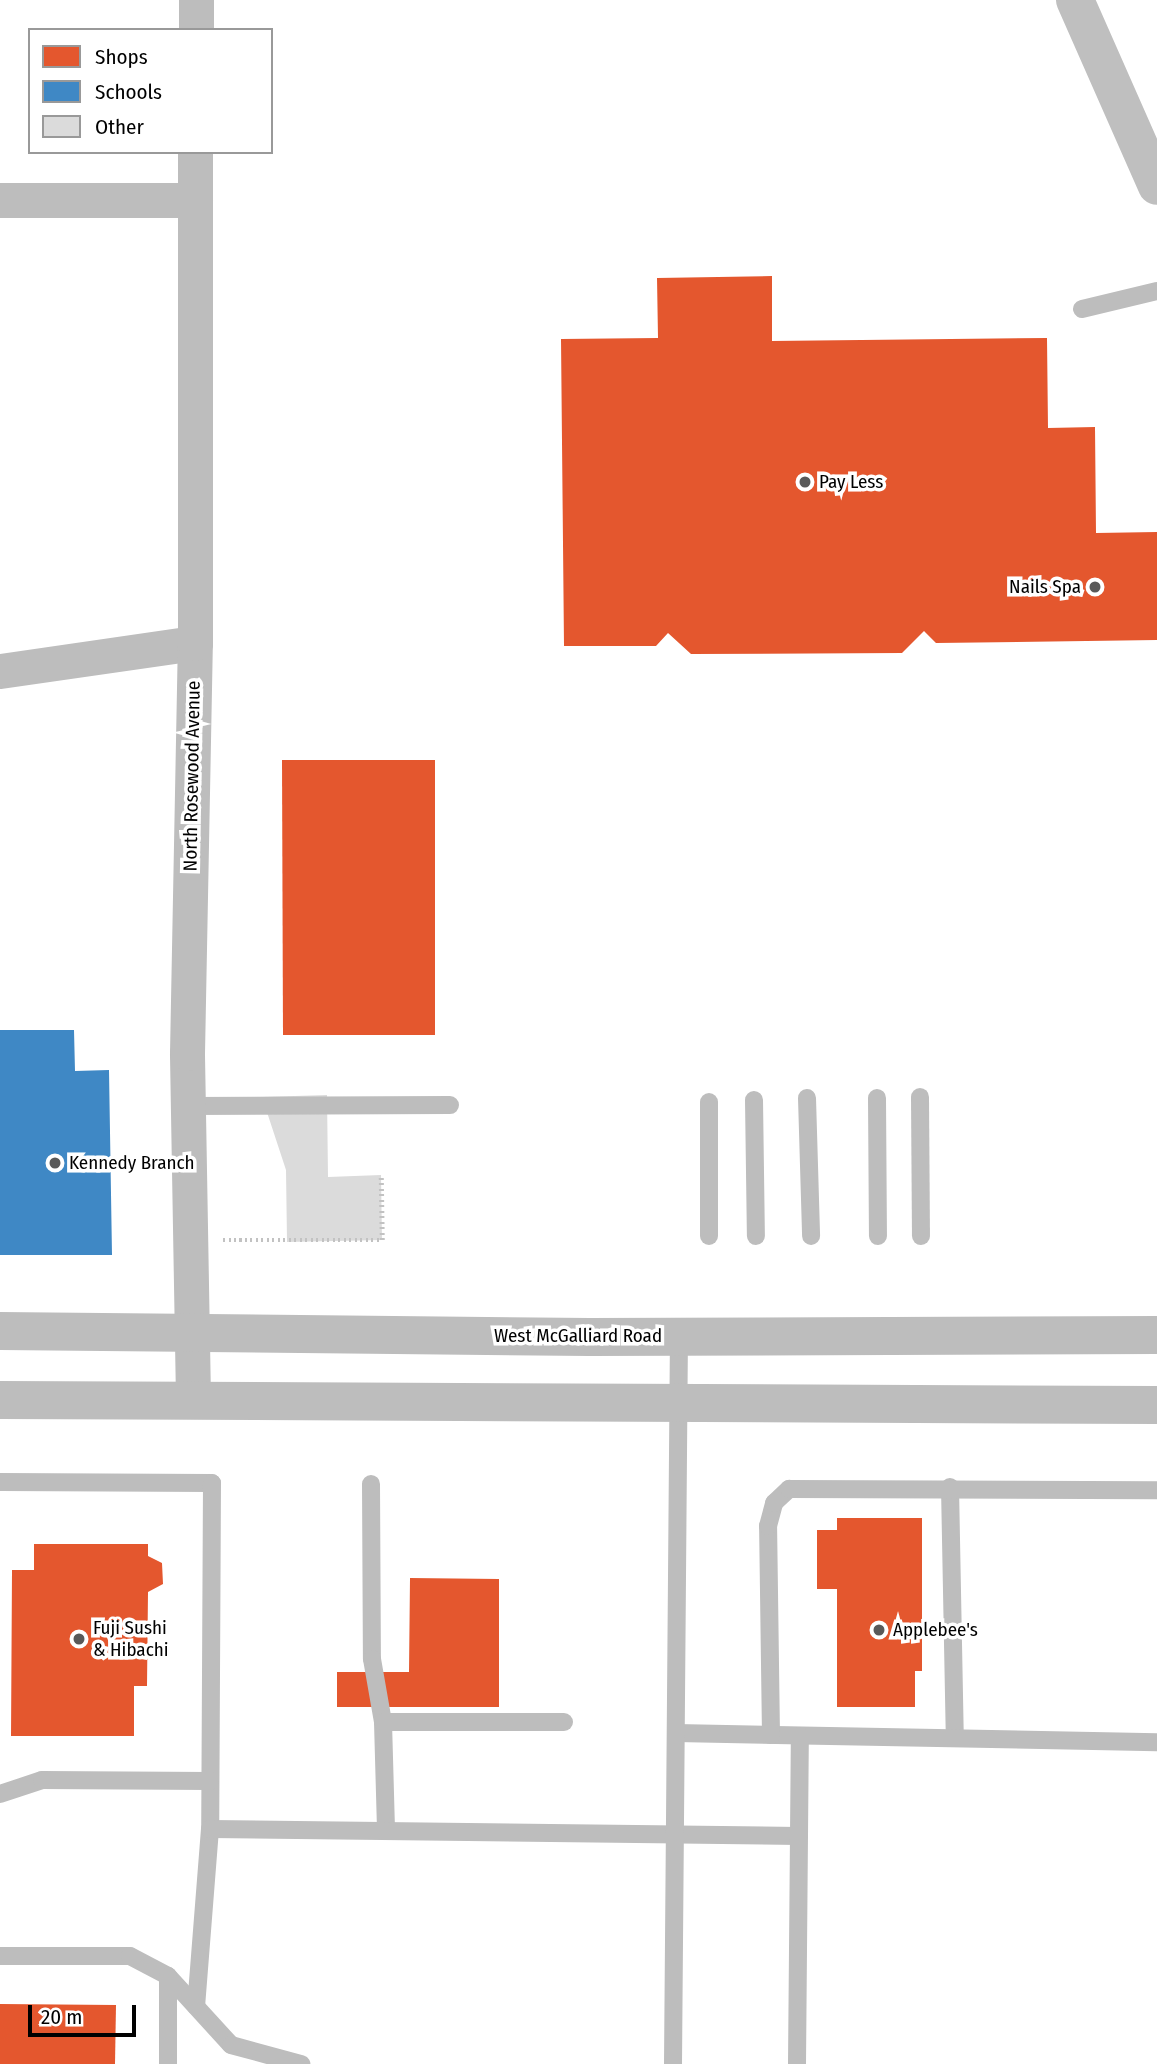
<!DOCTYPE html>
<style>
body{margin:0}
#map{position:relative;width:1157px;height:2064px;overflow:hidden;background:#fff;font-family:"Fira Sans Condensed",sans-serif}
div>[style]{position:absolute}
[style*='--x']{left:calc(var(--x)*1px);top:calc(var(--y)*1px);width:calc(var(--w)*1px);rotate:calc(var(--a)*1deg)}
.shops>*{inset:0;background:#e4572e}
.schools>*{inset:0;background:#3f88c5}
.building>*{inset:0;background:#dbdbdb}
.path>*{height:4.5px;margin-top:-2.25px;transform-origin:0;background:repeating-linear-gradient(90deg,#c2c2c2 0 2px,transparent 0 5.5px)}
.lane>*{height:18px;margin:-9px;padding:0 9px;transform-origin:9px;border-radius:9px;background:#bdbdbd}
.street>*{height:35px;margin:-17.5px;padding:0 17.5px;transform-origin:17.5px;border-radius:17.5px;background:#bdbdbd}
.secondary>*{height:38px;margin:-19px;padding:0 19px;transform-origin:19px;border-radius:19px;background:#bfbfbf}
.primary>*{height:38px;margin:-19px;padding:0 19px;transform-origin:19px;border-radius:19px;background:#bdbdbd}
.dots>*{width:19px;height:19px;translate:-50% -50%;box-sizing:border-box;border:4px solid #fff;border-radius:50%}
span{translate:-50% -50%;white-space:nowrap;text-align:center;line-height:1.15;-webkit-text-stroke:7px #fff;paint-order:stroke}
.poi-label{font-size:19px;color:#000}
.left{translate:0 -50%;text-align:left}
.right{translate:-100% -50%;text-align:right}
.street-label{font-size:19px;color:#000}
.legend{position:absolute;left:28px;top:28px;width:245px;height:126px;box-sizing:border-box;background:#fff;border:2px solid #999;margin:0;padding:9px 12px;list-style:none;font-size:21px;color:#000}
.legend li{display:flex;align-items:center;gap:14px;height:35px}
.legend b{width:35px;border:2px solid #999}
.scale{position:absolute;left:28px;top:2005px;width:108px;height:32px;box-sizing:border-box;border:4px solid #000;border-top:0;padding-left:9px;font-size:21px;line-height:24px;white-space:nowrap;color:#000;-webkit-text-stroke:5px #fff;paint-order:stroke}
</style>
<div id="map">
<div class="shops">
<div style="clip-path:polygon(772px 276px,772px 341px,1047px 338px,1048px 428px,1095px 427px,1096px 533px,1157px 532px,1157px 640px,936px 643px,924px 631px,902px 653px,691px 654px,668px 633px,656px 646px,564px 646px,561px 339px,658px 338px,657px 278px)"></div>
<div style="clip-path:polygon(282px 760px,435px 760px,435px 1035px,283px 1035px)"></div>
<div style="clip-path:polygon(837px 1518px,922px 1518px,922px 1671px,915px 1671px,915px 1707px,837px 1707px,837px 1589px,817px 1589px,817px 1530px,837px 1530px)"></div>
<div style="clip-path:polygon(34px 1544px,148px 1544px,148px 1556px,162px 1563px,163px 1584px,148px 1592px,147px 1686px,134px 1686px,134px 1736px,11px 1736px,12px 1570px,34px 1570px)"></div>
<div style="clip-path:polygon(410px 1578px,499px 1579px,499px 1707px,337px 1707px,337px 1672px,409px 1672px)"></div>
<div style="clip-path:polygon(0 2004px,116px 2005px,115px 2064px,0 2064px)"></div>
</div>
<div class="schools">
<div style="clip-path:polygon(0 1030px,74px 1030px,75px 1071px,109px 1070px,112px 1255px,0 1255px)"></div>
</div>
<div class="building">
<div style="clip-path:polygon(327px 1095px,328px 1177px,381px 1175px,382px 1240px,287px 1242px,286px 1170px,262px 1097px)"></div>
</div>
<div class="path">
<div style="--x:223;--y:1240;--w:159;--a:0"></div>
<div style="--x:382;--y:1240;--w:65;--a:-90.9"></div>
</div>
<div class="lane">
<div style="--x:1082;--y:309;--w:77;--a:-13.5"></div>
<div style="--x:920;--y:1097;--w:139;--a:89.6"></div>
<div style="--x:807;--y:1098;--w:138;--a:88.3"></div>
<div style="--x:877;--y:1098;--w:138;--a:89.6"></div>
<div style="--x:754;--y:1100;--w:136;--a:89.2"></div>
<div style="--x:709;--y:1102;--w:134;--a:90"></div>
<div style="--x:188;--y:1106;--w:262;--a:-0.2"></div>
<div style="--x:0;--y:1482;--w:212;--a:0.3"></div>
<div style="--x:212;--y:1483;--w:346;--a:90.3"></div>
<div style="--x:210;--y:1829;--w:178;--a:94.5"></div>
<div style="--x:371;--y:1484;--w:175;--a:89.7"></div>
<div style="--x:372;--y:1659;--w:64;--a:80.1"></div>
<div style="--x:383;--y:1722;--w:108;--a:88.4"></div>
<div style="--x:950;--y:1487;--w:250;--a:88.9"></div>
<div style="--x:383;--y:1722;--w:181;--a:0"></div>
<div style="--x:676;--y:1733;--w:481;--a:1.1"></div>
<div style="--x:771;--y:1735;--w:209;--a:-90.8"></div>
<div style="--x:768;--y:1526;--w:24;--a:-75"></div>
<div style="--x:774;--y:1503;--w:21;--a:-43"></div>
<div style="--x:789;--y:1489;--w:368;--a:0.2"></div>
<div style="--x:0;--y:1794;--w:44;--a:-18.4"></div>
<div style="--x:42;--y:1780;--w:168;--a:0.3"></div>
<div style="--x:210;--y:1829;--w:589;--a:0.68"></div>
<div style="--x:0;--y:1956;--w:130;--a:0"></div>
<div style="--x:130;--y:1956;--w:43;--a:27.8"></div>
<div style="--x:168;--y:1976;--w:93;--a:47.6"></div>
<div style="--x:231;--y:2045;--w:73;--a:15.2"></div>
<div style="--x:168;--y:2064;--w:88;--a:-90"></div>
<div style="--x:673;--y:2064;--w:727;--a:-89.53"></div>
<div style="--x:797;--y:2064;--w:328;--a:-89.5"></div>
</div>
<div class="street">
<div style="--x:196;--y:30;--w:30;--a:-90"></div>
<div style="--x:0;--y:200;--w:195;--a:0"></div>
<div style="--x:0;--y:671;--w:197;--a:-8.2"></div>
<div style="--x:193;--y:1399;--w:346;--a:-91"></div>
<div style="--x:187;--y:1053;--w:410;--a:-88.9"></div>
<div style="--x:195;--y:643;--w:491;--a:-90"></div>
</div>
<div class="secondary">
<div style="--x:1075;--y:0;--w:203;--a:66.2"></div>
</div>
<div class="primary">
<div style="--x:0;--y:1331;--w:590;--a:0.58"></div>
<div style="--x:590;--y:1337;--w:567;--a:-0.2"></div>
<div style="--x:0;--y:1400;--w:1157;--a:0.25"></div>
</div>
<div class="dots">
<div style="left:805px;top:482px;background:#595959"></div>
<div style="left:1095px;top:587px;background:#595959"></div>
<div style="left:55px;top:1163px;background:#595959"></div>
<div style="left:879px;top:1630px;background:#595959"></div>
<div style="left:79px;top:1639px;background:#595959"></div>
</div>
<div class="poi-label">
<span class="left" style="left:819px;top:482px">Pay Less</span>
<span class="right" style="left:1081px;top:587px">Nails Spa</span>
<span class="left" style="left:69px;top:1163px">Kennedy Branch</span>
<span class="left" style="left:93px;top:1639px">Fuji Sushi<br>&amp; Hibachi</span>
<span class="left" style="left:893px;top:1630px">Applebee's</span>
</div>
<div class="street-label">
<span style="left:192px;top:776px;rotate:-89deg">North Rosewood Avenue</span>
<span style="left:578px;top:1336px">West McGalliard Road</span>
</div>
<ul class="legend">
<li><b style="height:19px;background:#e4572e"></b>Shops</li>
<li><b style="height:19px;background:#3f88c5"></b>Schools</li>
<li><b style="height:19px;background:#dbdbdb"></b>Other</li>
</ul>
<div class="scale">20 m</div>
</div>
